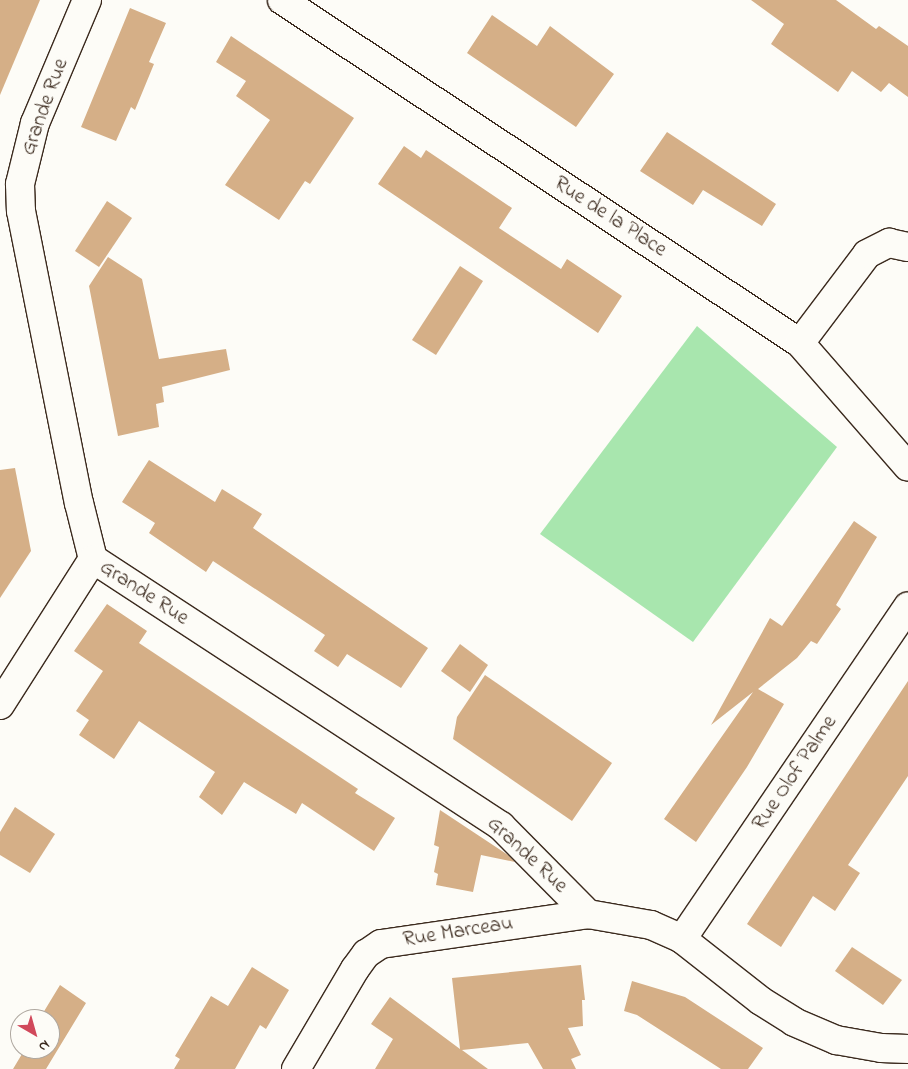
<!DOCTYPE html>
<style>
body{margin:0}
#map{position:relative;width:908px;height:1069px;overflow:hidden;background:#fdfcf7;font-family:"Indie Flower",sans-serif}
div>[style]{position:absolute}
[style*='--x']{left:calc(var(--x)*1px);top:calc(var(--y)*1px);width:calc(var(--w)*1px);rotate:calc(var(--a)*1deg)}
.green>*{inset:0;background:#a8e6ae}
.building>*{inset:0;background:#d5af87}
.roads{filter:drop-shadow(1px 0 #3b2a1e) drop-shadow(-1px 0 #3b2a1e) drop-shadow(0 1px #3b2a1e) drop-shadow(0 -1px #3b2a1e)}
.minor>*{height:28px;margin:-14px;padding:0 14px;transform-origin:14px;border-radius:14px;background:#fdfcf7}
span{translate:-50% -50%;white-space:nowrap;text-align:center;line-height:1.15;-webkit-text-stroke:4.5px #fdfcf7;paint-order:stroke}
.street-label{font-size:21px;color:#3b2a1e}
.north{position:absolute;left:10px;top:1009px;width:50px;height:50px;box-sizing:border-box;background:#fdfcf7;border:1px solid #afa8a0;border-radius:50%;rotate:142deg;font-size:14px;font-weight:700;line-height:20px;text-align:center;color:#3b2a1e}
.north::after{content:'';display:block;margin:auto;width:18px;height:22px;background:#d1495b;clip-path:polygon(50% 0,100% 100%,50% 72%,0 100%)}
</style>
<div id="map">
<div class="green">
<div style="clip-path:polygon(697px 326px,837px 447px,693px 642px,540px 534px)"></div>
</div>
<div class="building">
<div style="clip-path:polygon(0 0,40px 0,0 95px)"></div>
<div style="clip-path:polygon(751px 0,836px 0,876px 29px,879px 26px,908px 46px,908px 97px,889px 83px,881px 92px,852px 71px,838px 92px,771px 44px,784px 24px)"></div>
<div style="clip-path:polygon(130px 8px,166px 23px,149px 62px,154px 64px,135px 110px,131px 107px,116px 141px,81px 127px)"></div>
<div style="clip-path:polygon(492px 15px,537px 46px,550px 26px,614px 74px,576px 127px,467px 53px)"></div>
<div style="clip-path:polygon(231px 36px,354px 118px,310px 184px,305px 181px,279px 220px,225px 185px,270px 120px,236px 96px,246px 81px,216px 62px)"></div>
<div style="clip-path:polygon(667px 132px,776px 204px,762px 226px,703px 190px,693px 205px,640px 171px)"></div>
<div style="clip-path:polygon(404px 146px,421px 158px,426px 150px,512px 208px,499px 228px,561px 269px,567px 259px,622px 296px,598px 333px,378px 184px)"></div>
<div style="clip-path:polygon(107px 201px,132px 218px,99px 267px,75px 251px)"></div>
<div style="clip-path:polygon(108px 257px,142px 279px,159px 359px,226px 349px,230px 370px,162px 387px,164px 402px,156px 404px,159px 427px,118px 436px,89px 286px)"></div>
<div style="clip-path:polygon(460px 266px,483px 281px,436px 355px,412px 340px)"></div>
<div style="clip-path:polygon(149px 460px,215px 502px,222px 489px,262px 514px,253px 528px,428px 648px,401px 688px,347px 654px,338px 667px,314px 651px,325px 635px,213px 561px,206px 572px,149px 533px,155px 523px,122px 502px)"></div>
<div style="clip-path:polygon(15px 468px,31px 551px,0 598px,0 470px)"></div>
<div style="clip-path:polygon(854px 521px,877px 537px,836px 605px,841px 609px,817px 644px,811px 641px,797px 658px,758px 689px,784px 704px,747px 767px,696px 842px,664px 819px,753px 692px,711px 725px,770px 618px,782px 626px)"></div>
<div style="clip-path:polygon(107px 604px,147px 631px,139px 643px,358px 789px,355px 793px,395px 818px,374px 851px,302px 803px,296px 814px,244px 782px,222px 815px,199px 797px,215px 772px,139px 721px,114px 759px,79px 735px,89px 720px,76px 711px,103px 671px,74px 651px)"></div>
<div style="clip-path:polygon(460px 644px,488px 665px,470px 692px,441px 671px)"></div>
<div style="clip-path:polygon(485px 675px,612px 763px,572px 821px,453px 739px,457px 717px)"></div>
<div style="clip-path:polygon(908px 681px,908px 776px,848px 865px,860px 873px,835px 911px,813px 896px,781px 947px,747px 924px)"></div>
<div style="clip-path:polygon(15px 807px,55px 834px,30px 873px,0 855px,0 832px)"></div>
<div style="clip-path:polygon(440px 810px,508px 855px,515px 862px,481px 855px,473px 892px,436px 885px,438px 874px,434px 872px,439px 847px,434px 845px)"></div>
<div style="clip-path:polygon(852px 947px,902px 980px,883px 1005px,835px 971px)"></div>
<div style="clip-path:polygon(581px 965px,585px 1000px,582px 1000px,583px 1026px,568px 1028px,581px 1055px,571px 1059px,576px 1069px,543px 1069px,528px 1043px,462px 1050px,488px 1069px,375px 1069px,393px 1039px,371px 1024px,390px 997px,460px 1049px,452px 978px)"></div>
<div style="clip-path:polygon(252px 967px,289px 990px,266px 1029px,260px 1025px,235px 1069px,174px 1069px,180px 1059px,175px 1056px,211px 996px,228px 1006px)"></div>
<div style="clip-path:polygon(632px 981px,685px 997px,763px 1048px,748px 1069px,721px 1069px,637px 1015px,624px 1011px)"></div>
<div style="clip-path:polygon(60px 985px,86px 1003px,46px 1069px,13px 1069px,25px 1049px,50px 1049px,50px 1019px,42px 1019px,43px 1013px)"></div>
</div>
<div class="roads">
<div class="minor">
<div style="--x:87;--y:0;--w:134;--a:112.9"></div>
<div style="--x:35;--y:123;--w:63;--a:103.8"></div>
<div style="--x:20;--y:184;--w:27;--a:88"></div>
<div style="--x:21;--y:211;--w:298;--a:78.8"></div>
<div style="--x:79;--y:503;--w:58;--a:76"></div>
<div style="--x:93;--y:559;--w:488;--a:33.2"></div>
<div style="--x:501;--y:826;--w:124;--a:45.3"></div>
<div style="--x:282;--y:0;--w:621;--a:33.51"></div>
<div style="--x:800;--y:343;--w:164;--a:48.9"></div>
<div style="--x:800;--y:343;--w:111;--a:-53"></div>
<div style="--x:867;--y:254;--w:25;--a:-27"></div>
<div style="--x:889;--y:243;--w:19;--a:12"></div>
<div style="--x:0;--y:705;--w:173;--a:-57.5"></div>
<div style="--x:682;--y:939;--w:402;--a:-55.8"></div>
<div style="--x:296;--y:1069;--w:116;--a:-59.5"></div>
<div style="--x:355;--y:969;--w:19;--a:-54"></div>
<div style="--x:366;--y:954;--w:18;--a:-34"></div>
<div style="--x:381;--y:944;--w:209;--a:-8.2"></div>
<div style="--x:588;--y:914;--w:64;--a:9.9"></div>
<div style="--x:651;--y:925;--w:34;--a:24"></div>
<div style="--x:682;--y:939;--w:100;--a:38.1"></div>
<div style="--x:761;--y:1001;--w:39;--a:32"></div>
<div style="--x:794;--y:1022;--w:46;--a:23.2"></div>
<div style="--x:836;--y:1040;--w:46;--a:10.1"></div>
<div style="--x:881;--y:1048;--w:27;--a:2"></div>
</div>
</div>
<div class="street-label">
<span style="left:45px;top:107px;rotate:-70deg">Grande Rue</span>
<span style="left:610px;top:217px;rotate:33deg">Rue de la Place</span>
<span style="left:144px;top:593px;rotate:33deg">Grande Rue</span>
<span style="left:795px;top:773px;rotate:-56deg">Rue Olof Palme</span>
<span style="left:527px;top:855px;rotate:43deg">Grande Rue</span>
<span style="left:458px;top:932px;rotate:-9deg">Rue Marceau</span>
</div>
<div class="north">N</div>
</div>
